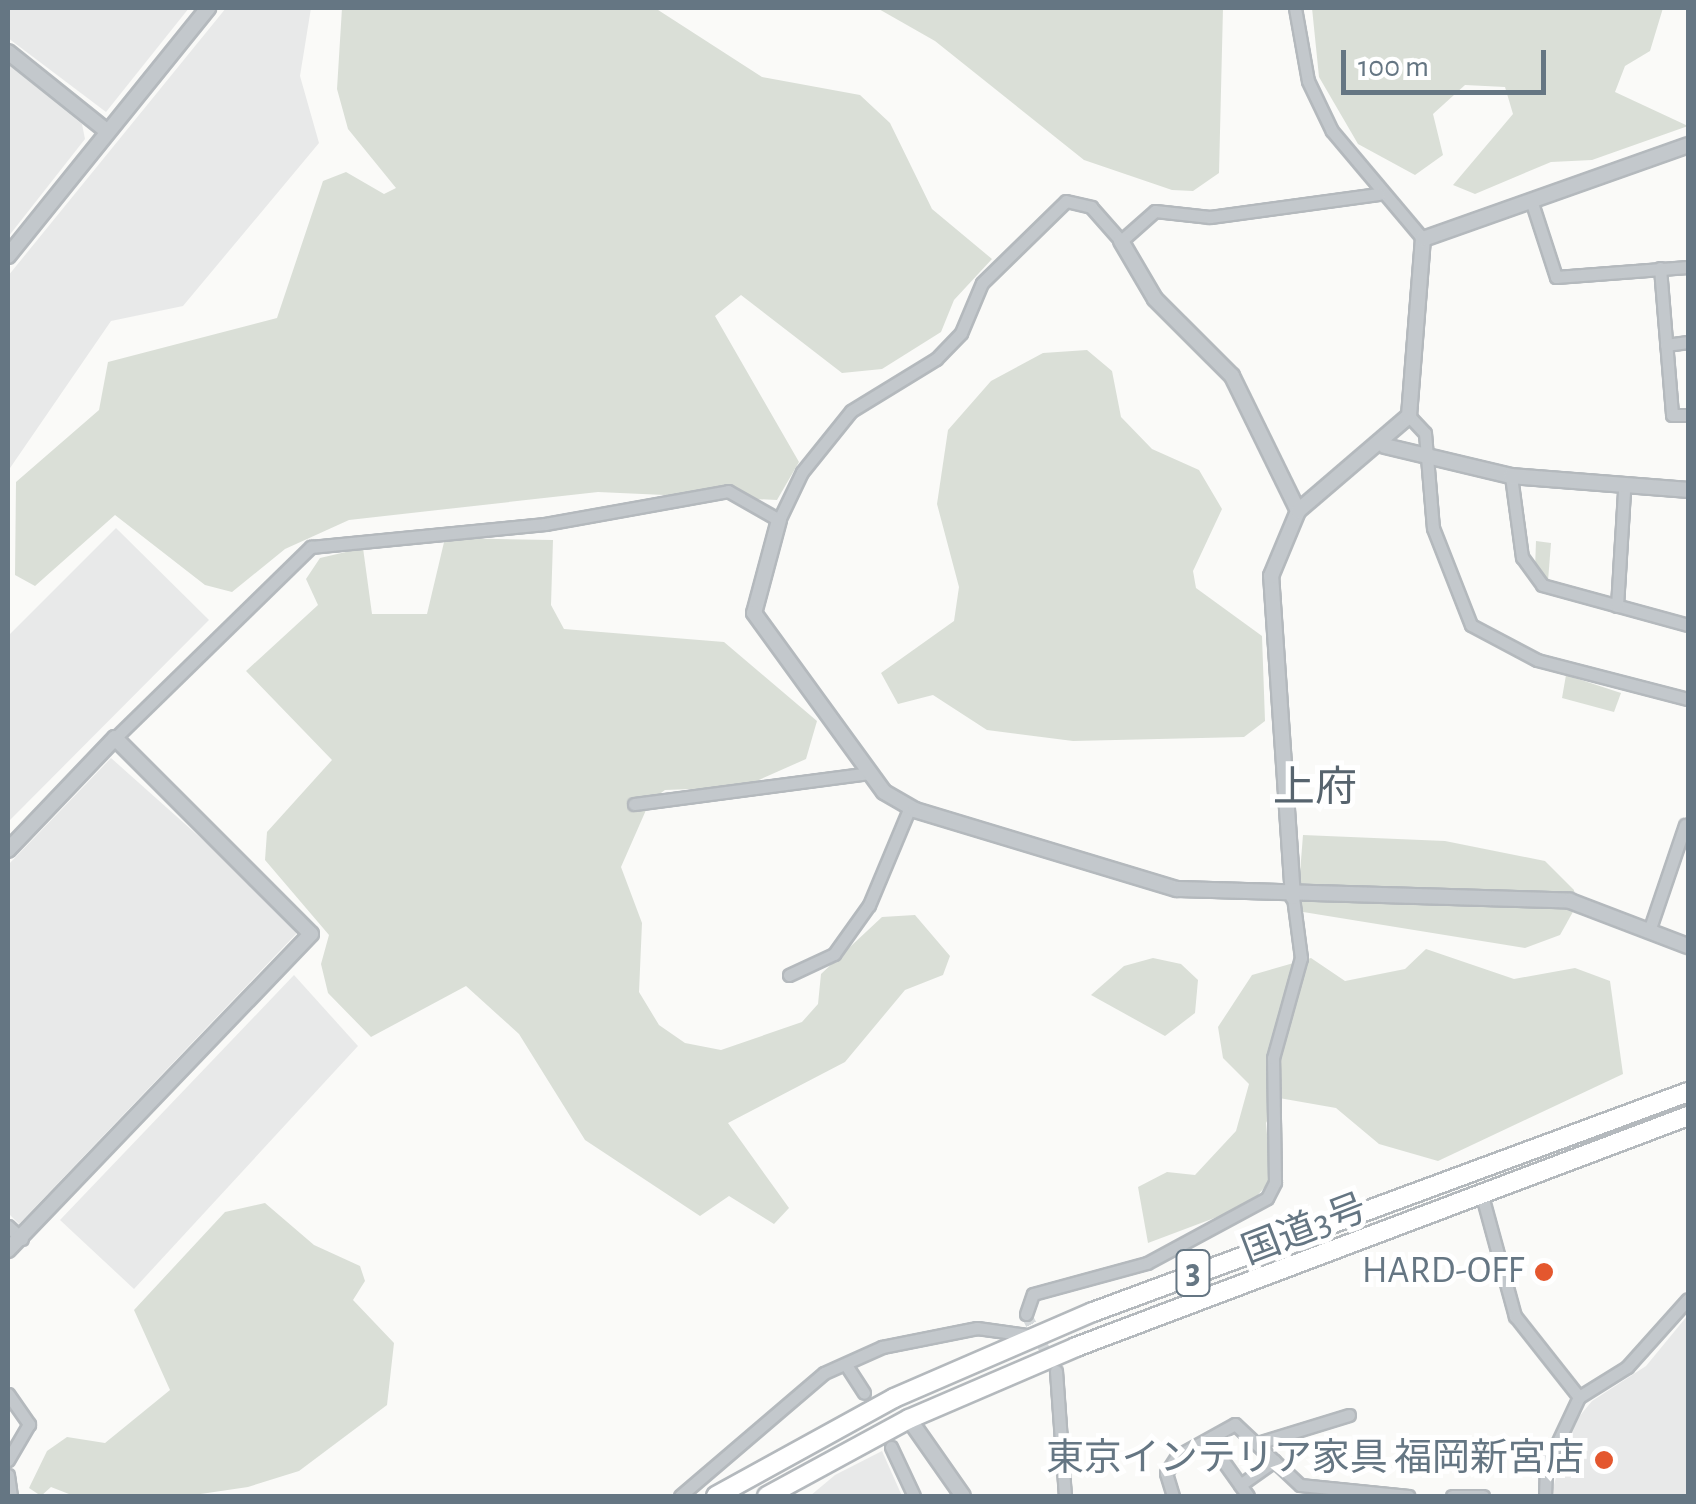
<!DOCTYPE html>
<meta charset="utf-8">
<style>
body{margin:0}
#map{position:relative;width:1696px;height:1504px;overflow:hidden;background:#fafaf8;font-family:"Alegreya Sans","Noto Sans JP",sans-serif}
div>[style]{position:absolute}
[style*='--x']{left:calc(var(--x)*1px);top:calc(var(--y)*1px);width:calc(var(--w)*1px);rotate:calc(var(--a)*1deg)}
.built>*{inset:0;background:#e8e9e9}
.green>*{inset:0;background:#dadfd7}
.minor-tunnel>*{height:11px;margin-top:-5.5px;transform-origin:0;background:repeating-linear-gradient(90deg,#d5d9db 0 11px,transparent 0 16.5px)}
.roads{filter:drop-shadow(2px 0 #b4b9bd) drop-shadow(-2px 0 #b4b9bd) drop-shadow(0 2px #b4b9bd) drop-shadow(0 -2px #b4b9bd)}
.minor>*{height:11px;margin:-5.5px;padding:0 5.5px;transform-origin:5.5px;border-radius:5.5px;background:#c3c8cc}
.tertiary>*{height:14px;margin:-7px;padding:0 7px;transform-origin:7px;border-radius:7px;background:#c3c8cc}
.trunk>*{height:18px;margin:-9px;padding:0 9px;transform-origin:9px;border-radius:9px;background:#fff}
.dots>*{width:28px;height:28px;translate:-50% -50%;box-sizing:border-box;border:5px solid #fff;border-radius:50%}
span{translate:-50% -50%;white-space:nowrap;text-align:center;line-height:1.15;-webkit-text-stroke:10px #fff;paint-order:stroke}
.shield-label span{padding:2px 8px;background:#fff;border:2px solid;border-radius:8px;-webkit-text-stroke-width:0}
.shield-label{font-size:35px;color:#657683;font-weight:700}
.street-label{font-size:38px;color:#657683}
.poi-label{font-size:38px;color:#657683}
.right{translate:-100% -50%;text-align:right}
.quarter-label{font-size:42px;color:#57646e}
.frame{position:absolute;inset:0;border:10px solid #657683;pointer-events:none}
.scale{position:absolute;left:1341px;top:50px;width:205px;height:45px;box-sizing:border-box;border:5px solid #657683;border-top:0;padding-left:12px;font-size:30px;line-height:35px;white-space:nowrap;color:#657683;-webkit-text-stroke:8px #fff;paint-order:stroke}
</style>
<div id="map">
<div class="built">
<div style="clip-path:polygon(8px 8px,189px 8px,106px 112px,8px 38px)"></div>
<div style="clip-path:polygon(226px 8px,311px 8px,300px 76px,319px 143px,183px 306px,111px 321px,8px 471px,8px 276px)"></div>
<div style="clip-path:polygon(8px 64px,82px 124px,85px 139px,8px 237px)"></div>
<div style="clip-path:polygon(116px 528px,209px 620px,8px 822px,8px 636px)"></div>
<div style="clip-path:polygon(111px 758px,294px 921px,296px 934px,19px 1224px,8px 1213px,8px 865px)"></div>
<div style="clip-path:polygon(294px 975px,358px 1046px,134px 1289px,60px 1220px)"></div>
<div style="clip-path:polygon(1688px 1315px,1688px 1496px,1551px 1496px,1569px 1429px,1592px 1401px,1646px 1366px)"></div>
<div style="clip-path:polygon(882px 1451px,902px 1496px,810px 1496px,835px 1475px)"></div>
</div>
<div class="green">
<div style="clip-path:polygon(342px 8px,655px 8px,762px 77px,860px 95px,890px 123px,932px 209px,992px 259px,954px 300px,941px 332px,882px 369px,842px 373px,741px 295px,715px 316px,799px 462px,777px 500px,598px 492px,349px 520px,285px 549px,232px 592px,205px 585px,115px 515px,35px 586px,15px 575px,16px 482px,99px 410px,108px 362px,277px 318px,323px 181px,346px 172px,384px 194px,396px 188px,348px 129px,337px 89px)"></div>
<div style="clip-path:polygon(877px 8px,1223px 8px,1219px 173px,1193px 191px,1172px 190px,1084px 160px,935px 41px)"></div>
<div style="clip-path:polygon(1312px 8px,1663px 8px,1650px 51px,1625px 66px,1615px 92px,1688px 126px,1592px 160px,1551px 162px,1475px 194px,1453px 185px,1513px 114px,1505px 87px,1465px 85px,1433px 114px,1443px 155px,1415px 175px,1358px 144px,1319px 77px)"></div>
<div style="clip-path:polygon(1087px 350px,1112px 371px,1121px 417px,1152px 449px,1199px 470px,1222px 509px,1193px 571px,1196px 588px,1262px 636px,1265px 721px,1244px 737px,1073px 741px,987px 730px,933px 695px,898px 704px,881px 673px,954px 621px,959px 587px,937px 504px,948px 430px,991px 381px,1043px 353px)"></div>
<div style="clip-path:polygon(445px 538px,553px 540px,551px 605px,564px 629px,724px 642px,817px 721px,806px 759px,743px 787px,665px 790px,650px 801px,621px 867px,642px 923px,639px 992px,659px 1025px,685px 1043px,721px 1050px,802px 1022px,818px 1004px,821px 974px,882px 917px,915px 915px,950px 956px,943px 975px,905px 990px,845px 1062px,728px 1123px,789px 1208px,774px 1224px,729px 1196px,700px 1216px,585px 1140px,519px 1034px,466px 986px,371px 1037px,328px 993px,321px 964px,329px 935px,265px 860px,267px 832px,332px 760px,246px 671px,318px 605px,306px 579px,320px 558px,363px 548px,372px 614px,427px 614px)"></div>
<div style="clip-path:polygon(1536px 541px,1551px 543px,1548px 581px,1535px 569px)"></div>
<div style="clip-path:polygon(1566px 675px,1621px 693px,1614px 712px,1562px 698px)"></div>
<div style="clip-path:polygon(1303px 835px,1445px 841px,1545px 861px,1574px 890px,1574px 910px,1560px 935px,1525px 948px,1297px 911px)"></div>
<div style="clip-path:polygon(1426px 949px,1514px 979px,1575px 968px,1610px 981px,1623px 1074px,1438px 1161px,1379px 1144px,1336px 1108px,1279px 1098px,1266px 1123px,1271px 1180px,1249px 1205px,1148px 1243px,1138px 1187px,1167px 1172px,1195px 1175px,1236px 1131px,1249px 1084px,1223px 1058px,1218px 1027px,1252px 975px,1311px 958px,1345px 981px,1405px 969px)"></div>
<div style="clip-path:polygon(1153px 958px,1181px 964px,1198px 980px,1195px 1013px,1165px 1036px,1091px 995px,1124px 966px)"></div>
<div style="clip-path:polygon(265px 1203px,314px 1245px,360px 1266px,365px 1281px,353px 1300px,394px 1343px,387px 1405px,299px 1471px,248px 1487px,187px 1496px,74px 1496px,51px 1487px,41px 1496px,29px 1488px,47px 1451px,67px 1437px,105px 1443px,170px 1390px,134px 1310px,225px 1212px)"></div>
</div>
<div class="minor-tunnel">
<div style="--x:1026;--y:1314;--w:55;--a:62"></div>
</div>
<div class="roads">
<div class="minor">
<div style="--x:1295;--y:8;--w:74;--a:79.9"></div>
<div style="--x:1308;--y:81;--w:55;--a:64.4"></div>
<div style="--x:1332;--y:131;--w:141;--a:49.9"></div>
<div style="--x:1531;--y:200;--w:81;--a:72"></div>
<div style="--x:1556;--y:277;--w:132;--a:-4.3"></div>
<div style="--x:1660;--y:268;--w:147;--a:85.3"></div>
<div style="--x:1672;--y:415;--w:16;--a:0"></div>
<div style="--x:1666;--y:345;--w:22;--a:-8"></div>
<div style="--x:1409;--y:416;--w:23;--a:47"></div>
<div style="--x:1425;--y:433;--w:95;--a:85.2"></div>
<div style="--x:1433;--y:528;--w:104;--a:68.6"></div>
<div style="--x:1471;--y:625;--w:75;--a:27.9"></div>
<div style="--x:1537;--y:660;--w:156;--a:14.5"></div>
<div style="--x:1511;--y:476;--w:82;--a:82.3"></div>
<div style="--x:1522;--y:557;--w:34;--a:54"></div>
<div style="--x:1542;--y:585;--w:151;--a:15.3"></div>
<div style="--x:1617;--y:606;--w:116;--a:-86.5"></div>
<div style="--x:115;--y:738;--w:274;--a:-44.3"></div>
<div style="--x:311;--y:547;--w:235;--a:-5.6"></div>
<div style="--x:545;--y:524;--w:186;--a:-10.2"></div>
<div style="--x:728;--y:491;--w:59;--a:29.6"></div>
<div style="--x:779;--y:520;--w:53;--a:-64.4"></div>
<div style="--x:802;--y:472;--w:78;--a:-51.2"></div>
<div style="--x:851;--y:411;--w:100;--a:-31.5"></div>
<div style="--x:936;--y:359;--w:36;--a:-46"></div>
<div style="--x:961;--y:333;--w:54;--a:-67.2"></div>
<div style="--x:982;--y:283;--w:117;--a:-44.3"></div>
<div style="--x:1066;--y:201;--w:26;--a:13"></div>
<div style="--x:1091;--y:207;--w:45;--a:48.6"></div>
<div style="--x:1121;--y:241;--w:45;--a:-41.4"></div>
<div style="--x:1155;--y:211;--w:55;--a:6.2"></div>
<div style="--x:1210;--y:217;--w:170;--a:-7.8"></div>
<div style="--x:634;--y:804;--w:239;--a:-7.5"></div>
<div style="--x:1650;--y:928;--w:109;--a:-71.2"></div>
<div style="--x:789;--y:975;--w:50;--a:-25"></div>
<div style="--x:834;--y:954;--w:60;--a:-54.5"></div>
<div style="--x:869;--y:905;--w:106;--a:-67.3"></div>
<div style="--x:1481;--y:1192;--w:129;--a:74.7"></div>
<div style="--x:1515;--y:1316;--w:103;--a:51.7"></div>
<div style="--x:8;--y:1226;--w:19;--a:43"></div>
<div style="--x:1026;--y:1314;--w:21;--a:-71"></div>
<div style="--x:1033;--y:1294;--w:118;--a:-15.2"></div>
<div style="--x:1147;--y:1263;--w:136;--a:-28.4"></div>
<div style="--x:1267;--y:1198;--w:18;--a:-63"></div>
<div style="--x:1275;--y:1182;--w:124;--a:-90.9"></div>
<div style="--x:1273;--y:1058;--w:104;--a:-74.4"></div>
<div style="--x:1301;--y:958;--w:62;--a:-97.5"></div>
<div style="--x:846;--y:1365;--w:33;--a:57"></div>
<div style="--x:1056;--y:1371;--w:125;--a:85.9"></div>
<div style="--x:8;--y:1394;--w:37;--a:55"></div>
<div style="--x:29;--y:1424;--w:42;--a:120.3"></div>
<div style="--x:1261;--y:1442;--w:92;--a:-17.1"></div>
<div style="--x:891;--y:1447;--w:54;--a:64.9"></div>
<div style="--x:1223;--y:1461;--w:43;--a:54.5"></div>
<div style="--x:8;--y:1475;--w:21;--a:82"></div>
<div style="--x:1240;--y:1485;--w:42;--a:-35.2"></div>
<div style="--x:680;--y:1496;--w:189;--a:-40.5"></div>
<div style="--x:824;--y:1373;--w:64;--a:-24.1"></div>
<div style="--x:882;--y:1347;--w:97;--a:-11.3"></div>
<div style="--x:977;--y:1328;--w:59;--a:7.9"></div>
<div style="--x:1173;--y:1496;--w:24;--a:-107"></div>
<div style="--x:1166;--y:1473;--w:20;--a:-57"></div>
<div style="--x:1177;--y:1456;--w:66;--a:-28.9"></div>
<div style="--x:1235;--y:1424;--w:89;--a:43.2"></div>
<div style="--x:1300;--y:1485;--w:109;--a:5.8"></div>
<div style="--x:1452;--y:1496;--w:31;--a:0"></div>
<div style="--x:1545;--y:1496;--w:29;--a:-88"></div>
<div style="--x:1546;--y:1467;--w:77;--a:-64.8"></div>
<div style="--x:1579;--y:1397;--w:57;--a:-32"></div>
<div style="--x:1627;--y:1367;--w:91;--a:-48.1"></div>
</div>
<div class="tertiary">
<div style="--x:8;--y:52;--w:123;--a:38.7"></div>
<div style="--x:1121;--y:241;--w:67;--a:59.6"></div>
<div style="--x:1155;--y:299;--w:109;--a:45"></div>
<div style="--x:1232;--y:376;--w:150;--a:63.9"></div>
<div style="--x:8;--y:256;--w:319;--a:-51.1"></div>
<div style="--x:1385;--y:446;--w:130;--a:13.4"></div>
<div style="--x:1511;--y:476;--w:178;--a:4.5"></div>
<div style="--x:779;--y:520;--w:96;--a:105"></div>
<div style="--x:754;--y:613;--w:221;--a:54"></div>
<div style="--x:884;--y:792;--w:36;--a:30"></div>
<div style="--x:915;--y:810;--w:274;--a:16.8"></div>
<div style="--x:1177;--y:889;--w:393;--a:1.7"></div>
<div style="--x:1570;--y:901;--w:126;--a:20.9"></div>
<div style="--x:8;--y:850;--w:155;--a:-46.3"></div>
<div style="--x:115;--y:738;--w:277;--a:45"></div>
<div style="--x:311;--y:934;--w:438;--a:133.8"></div>
<div style="--x:1293;--y:897;--w:322;--a:-93.9"></div>
<div style="--x:1271;--y:576;--w:70;--a:-67.4"></div>
<div style="--x:1298;--y:511;--w:146;--a:-40.6"></div>
<div style="--x:1409;--y:416;--w:178;--a:-85.5"></div>
<div style="--x:1423;--y:239;--w:281;--a:-19.5"></div>
<div style="--x:909;--y:1419;--w:94;--a:55"></div>
</div>
<div class="trunk">
<div style="--x:716;--y:1496;--w:203;--a:-28.8"></div>
<div style="--x:894;--y:1398;--w:217;--a:-23.4"></div>
<div style="--x:1093;--y:1312;--w:634;--a:-20.29"></div>
<div style="--x:767;--y:1496;--w:162;--a:-28.5"></div>
<div style="--x:909;--y:1419;--w:182;--a:-23.3"></div>
<div style="--x:1076;--y:1347;--w:654;--a:-20.68"></div>
</div>
</div>
<div class="dots">
<div style="left:1544px;top:1272px;background:#e4572e"></div>
<div style="left:1604px;top:1460px;background:#e4572e"></div>
</div>
<div class="shield-label">
<span style="left:1193px;top:1273px">3</span>
</div>
<div class="street-label">
<span style="left:1305px;top:1231px;rotate:-21deg">国道3号</span>
</div>
<div class="poi-label">
<span class="right" style="left:1524px;top:1272px">HARD-OFF</span>
<span class="right" style="left:1584px;top:1460px">東京インテリア家具 福岡新宮店</span>
</div>
<div class="quarter-label">
<span style="left:1315px;top:788px">上府</span>
</div>
<div class="frame"></div>
<div class="scale">100 m</div>
</div>
